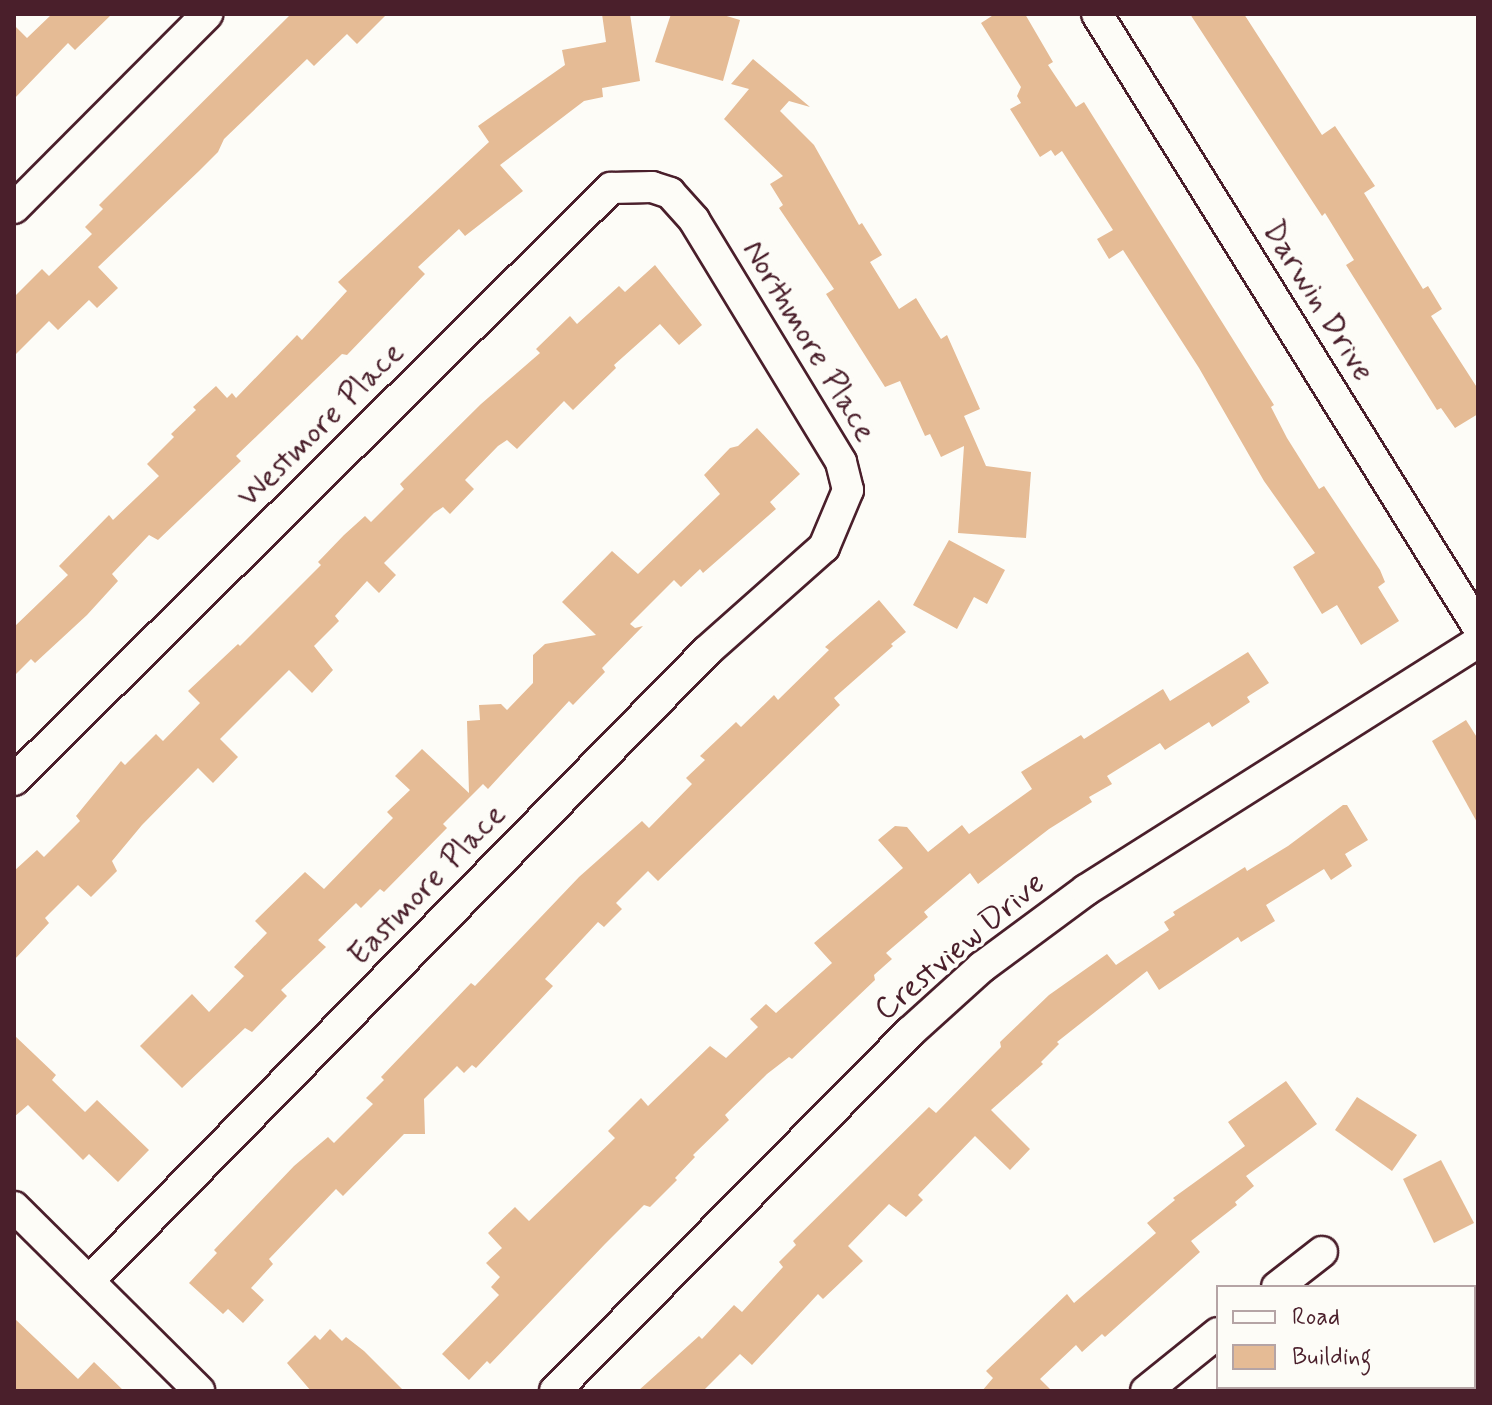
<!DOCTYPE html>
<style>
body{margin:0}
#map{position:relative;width:1492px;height:1405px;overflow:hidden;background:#fdfcf7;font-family:Mynerve,sans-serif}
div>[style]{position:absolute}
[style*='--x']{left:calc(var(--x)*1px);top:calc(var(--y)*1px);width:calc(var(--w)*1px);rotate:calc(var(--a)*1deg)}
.building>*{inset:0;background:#e5bb95}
.roads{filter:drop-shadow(2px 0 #4a1f2b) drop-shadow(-2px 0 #4a1f2b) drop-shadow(0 2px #4a1f2b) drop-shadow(0 -2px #4a1f2b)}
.minor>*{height:30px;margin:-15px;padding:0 15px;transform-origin:15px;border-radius:15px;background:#fdfcf7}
span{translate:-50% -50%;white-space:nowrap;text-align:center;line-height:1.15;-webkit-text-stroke:8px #fdfcf7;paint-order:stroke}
.street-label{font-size:32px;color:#4a1f2b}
.frame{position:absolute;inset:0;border:16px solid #4a1f2b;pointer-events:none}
.legend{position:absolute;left:1216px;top:1285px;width:260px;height:104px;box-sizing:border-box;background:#fdfcf7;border:2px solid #b5a4a5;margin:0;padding:10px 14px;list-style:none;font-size:24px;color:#4a1f2b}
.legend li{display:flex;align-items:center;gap:16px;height:40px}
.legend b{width:40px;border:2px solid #b5a4a5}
</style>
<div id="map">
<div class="building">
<div style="clip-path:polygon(52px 14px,112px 14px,75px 50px,68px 43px,14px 99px,14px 25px,27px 38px)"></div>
<div style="clip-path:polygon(291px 14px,387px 14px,357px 44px,347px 34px,314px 66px,307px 59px,224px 139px,218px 152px,199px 171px,98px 267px,118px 288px,97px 308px,89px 300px,58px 330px,49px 321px,14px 356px,14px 297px,42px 269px,49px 276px,92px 234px,85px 227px,103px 209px,99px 205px)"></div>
<div style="clip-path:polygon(602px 14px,630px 14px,640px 81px,602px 88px,603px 97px,584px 101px,500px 165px,523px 191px,465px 236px,459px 229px,418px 267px,425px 274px,347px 355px,342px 354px,236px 456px,241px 461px,158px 540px,149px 535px,112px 574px,118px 581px,87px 615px,35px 663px,31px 659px,14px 676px,14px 627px,68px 575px,59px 566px,109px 515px,113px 520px,159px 476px,147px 464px,174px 437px,171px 434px,196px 410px,193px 407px,216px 386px,227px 398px,232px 393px,236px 398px,297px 335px,302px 340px,347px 291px,338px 282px,489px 142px,478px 126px,565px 65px,562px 50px,606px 42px)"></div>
<div style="clip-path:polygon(671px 14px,720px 14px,740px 20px,723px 81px,655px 62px)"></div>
<div style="clip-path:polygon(995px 14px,1025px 14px,1053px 62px,1048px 65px,1076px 107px,1084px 102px,1274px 405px,1271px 407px,1287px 438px,1319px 489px,1324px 486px,1380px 570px,1385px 582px,1378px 587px,1399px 621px,1361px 645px,1337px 605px,1322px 614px,1293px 567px,1315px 553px,1264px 481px,1199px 368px,1123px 250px,1109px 259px,1097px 239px,1113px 230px,1062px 151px,1055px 156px,1051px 150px,1040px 157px,1010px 109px,1021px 103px,1017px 96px,1021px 87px,981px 23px)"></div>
<div style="clip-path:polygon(1190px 14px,1244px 14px,1322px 135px,1335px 126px,1375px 186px,1364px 193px,1423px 289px,1428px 286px,1442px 309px,1431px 316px,1478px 389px,1478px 414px,1455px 428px,1441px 408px,1437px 410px,1346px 265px,1354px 260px,1325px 213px,1322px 216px)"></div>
<div style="clip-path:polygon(753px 59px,810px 107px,789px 101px,780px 111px,814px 145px,859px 225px,862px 223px,882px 255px,870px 262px,899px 309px,916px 298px,941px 339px,947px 335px,980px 409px,964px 416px,986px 466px,1031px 472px,1026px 538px,958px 533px,964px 446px,941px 457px,930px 434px,925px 436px,900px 381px,885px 387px,826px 294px,834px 289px,779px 208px,783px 205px,770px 184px,783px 176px,724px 119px,749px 89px,731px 84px)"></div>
<div style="clip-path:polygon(655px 265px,702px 325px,679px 345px,660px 324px,614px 365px,616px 368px,573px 410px,564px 401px,517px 449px,507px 440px,498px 446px,465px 480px,474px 489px,450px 514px,443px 507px,434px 513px,384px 563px,396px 575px,379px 593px,367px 581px,335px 616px,339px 621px,314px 646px,333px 670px,312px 693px,289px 670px,220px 739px,238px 757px,213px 783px,198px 768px,142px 825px,112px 861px,117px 871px,91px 897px,78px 885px,45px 918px,49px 923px,14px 960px,14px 871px,37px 850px,44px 857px,80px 821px,76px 816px,121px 761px,125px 765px,156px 734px,163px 741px,200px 703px,188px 691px,238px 644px,240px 646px,321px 565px,318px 562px,344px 535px,365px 516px,371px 522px,404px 489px,400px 484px,481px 404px,540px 353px,536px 349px,570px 316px,577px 324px,619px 286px,625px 292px)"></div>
<div style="clip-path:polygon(757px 428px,800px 474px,770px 502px,776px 509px,703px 573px,700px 569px,681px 587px,674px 580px,630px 624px,635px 628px,643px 626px,602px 668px,605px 672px,573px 705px,569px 701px,488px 789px,483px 784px,443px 824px,447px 828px,384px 892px,380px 889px,361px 908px,356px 903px,318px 940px,326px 947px,281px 990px,287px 996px,252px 1032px,245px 1028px,182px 1088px,140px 1046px,192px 994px,209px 1012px,244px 976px,234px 967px,267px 933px,255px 921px,305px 872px,324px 889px,393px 818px,387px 812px,410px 790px,395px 776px,422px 749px,469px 793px,467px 721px,480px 720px,479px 705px,501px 704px,507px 710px,533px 683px,533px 655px,545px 644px,596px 635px,562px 602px,612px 551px,638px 574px,720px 494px,704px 475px,730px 448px,738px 446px)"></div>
<div style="clip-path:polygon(949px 540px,1005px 570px,987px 604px,974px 597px,957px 629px,913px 605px)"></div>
<div style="clip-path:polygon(879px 600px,906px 632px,891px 644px,893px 646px,834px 698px,840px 705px,658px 881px,648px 871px,616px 903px,622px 909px,604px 927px,598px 922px,545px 979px,553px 986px,476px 1068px,472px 1065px,464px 1073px,457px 1066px,424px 1099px,425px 1134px,404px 1134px,343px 1196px,336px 1189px,269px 1259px,273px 1264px,251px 1288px,264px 1300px,243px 1323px,228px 1309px,223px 1314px,189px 1283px,217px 1253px,214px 1250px,294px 1166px,328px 1137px,334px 1143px,373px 1104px,366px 1098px,384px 1080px,381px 1077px,471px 983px,475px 986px,579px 877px,642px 821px,649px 828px,692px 784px,686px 778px,705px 760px,700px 756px,736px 722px,741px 727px,774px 695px,778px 700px,829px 650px,825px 647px)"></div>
<div style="clip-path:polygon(1248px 652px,1269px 683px,1247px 697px,1250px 702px,1212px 727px,1209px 722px,1165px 750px,1160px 743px,1107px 776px,1112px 784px,1089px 797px,1092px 802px,1049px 829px,978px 884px,970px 873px,924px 912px,928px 917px,886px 953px,892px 959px,874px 975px,875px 980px,792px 1059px,789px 1057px,767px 1074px,725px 1115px,729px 1120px,693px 1155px,695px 1157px,675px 1178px,677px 1180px,650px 1207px,644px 1205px,605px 1244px,490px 1364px,487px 1361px,469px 1380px,442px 1354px,499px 1295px,491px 1287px,500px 1277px,486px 1263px,502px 1248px,488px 1233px,515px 1207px,529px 1221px,615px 1138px,608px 1131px,641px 1098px,648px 1106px,710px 1046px,726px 1058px,758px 1027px,750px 1019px,766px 1004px,776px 1013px,832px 963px,814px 943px,903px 868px,878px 840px,895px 826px,907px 827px,928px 852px,962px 825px,969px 834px,1032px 789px,1021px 772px,1081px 735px,1084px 739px,1163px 689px,1170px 701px)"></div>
<div style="clip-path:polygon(1466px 720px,1478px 739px,1478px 824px,1432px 741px)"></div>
<div style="clip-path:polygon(1343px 805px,1347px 805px,1368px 840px,1345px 854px,1352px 866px,1331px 880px,1324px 869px,1266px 905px,1275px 921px,1241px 942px,1238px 937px,1159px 990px,1147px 971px,1057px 1042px,1059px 1044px,1041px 1062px,1043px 1064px,991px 1110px,1030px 1149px,1010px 1170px,975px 1136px,918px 1195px,923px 1200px,906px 1217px,889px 1204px,848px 1246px,863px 1261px,823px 1299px,818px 1294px,752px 1365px,740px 1354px,703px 1391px,638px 1391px,699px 1336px,702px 1339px,734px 1305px,742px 1312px,783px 1267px,779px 1262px,796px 1245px,793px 1241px,929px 1107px,936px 1113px,1001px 1047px,1000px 1042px,1049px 995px,1107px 954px,1116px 965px,1169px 930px,1164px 922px,1175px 915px,1173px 912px,1245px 867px,1247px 871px,1288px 846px)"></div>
<div style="clip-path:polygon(14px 1035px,56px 1075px,52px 1080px,85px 1112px,97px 1100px,149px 1150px,118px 1182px,89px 1154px,83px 1160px,28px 1105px,14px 1117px)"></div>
<div style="clip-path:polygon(1286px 1081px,1317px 1124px,1246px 1176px,1254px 1186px,1235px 1202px,1237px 1205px,1191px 1241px,1200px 1252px,1105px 1337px,1102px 1334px,1082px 1352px,1076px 1345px,1040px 1379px,1052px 1391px,982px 1391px,993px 1378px,986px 1371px,1067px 1294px,1074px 1303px,1156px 1233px,1147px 1223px,1175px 1200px,1173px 1198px,1245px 1146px,1228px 1122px)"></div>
<div style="clip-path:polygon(1357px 1097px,1417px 1135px,1392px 1171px,1335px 1130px)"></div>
<div style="clip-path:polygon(1441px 1160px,1474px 1223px,1434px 1243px,1403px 1179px)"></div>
<div style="clip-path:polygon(14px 1318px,78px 1379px,94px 1362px,124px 1391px,14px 1391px)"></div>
<div style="clip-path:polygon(330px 1329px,342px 1341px,346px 1337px,364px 1351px,404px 1391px,311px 1391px,287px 1363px,315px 1335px,320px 1340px)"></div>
</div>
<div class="roads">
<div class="minor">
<div style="--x:1097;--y:14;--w:722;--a:58.14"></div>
<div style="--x:14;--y:208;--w:274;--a:-45.1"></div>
<div style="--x:14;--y:780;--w:841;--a:-44.76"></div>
<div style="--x:611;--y:188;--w:41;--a:-1.4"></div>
<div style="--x:652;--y:187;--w:19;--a:18"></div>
<div style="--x:670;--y:193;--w:36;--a:48"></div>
<div style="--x:694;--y:220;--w:283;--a:58.7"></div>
<div style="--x:841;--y:462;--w:29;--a:76"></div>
<div style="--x:848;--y:490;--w:62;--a:112.8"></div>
<div style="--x:824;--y:547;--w:157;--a:138.4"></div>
<div style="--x:707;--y:651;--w:883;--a:134.45"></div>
<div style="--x:14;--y:1207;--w:261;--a:44.8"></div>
<div style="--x:1277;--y:1287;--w:57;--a:-37.9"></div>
<div style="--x:555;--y:1391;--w:505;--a:-45.32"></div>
<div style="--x:910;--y:1032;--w:97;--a:-42.1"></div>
<div style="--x:982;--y:967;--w:129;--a:-36.5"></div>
<div style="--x:1086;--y:890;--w:464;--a:-32.3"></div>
<div style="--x:1146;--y:1391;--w:92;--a:-38.9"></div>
</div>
</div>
<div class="street-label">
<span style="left:1318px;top:301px;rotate:58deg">Darwin Drive</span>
<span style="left:809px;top:341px;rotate:59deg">Northmore Place</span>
<span style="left:321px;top:425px;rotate:-45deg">Westmore Place</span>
<span style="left:427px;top:885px;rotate:-46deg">Eastmore Place</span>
<span style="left:960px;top:947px;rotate:-40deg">Crestview Drive</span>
</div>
<div class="frame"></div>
<ul class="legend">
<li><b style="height:10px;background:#fdfcf7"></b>Road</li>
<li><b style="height:22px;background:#e5bb95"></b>Building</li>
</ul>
</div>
